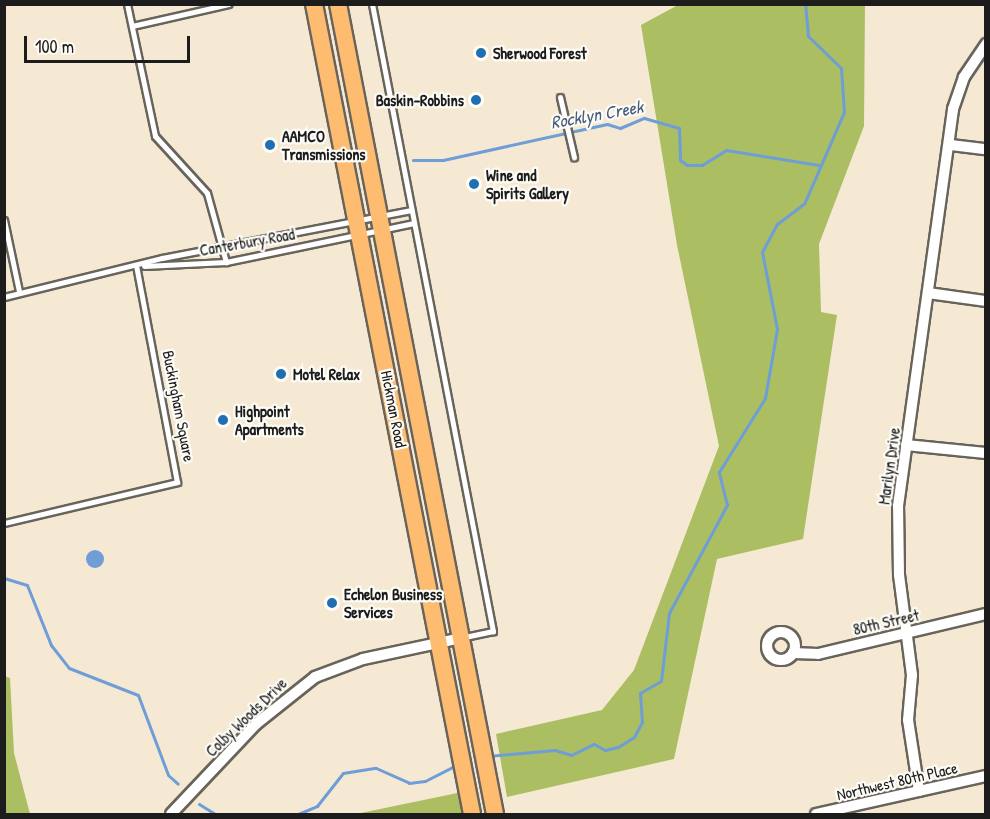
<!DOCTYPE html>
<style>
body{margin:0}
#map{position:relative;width:990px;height:819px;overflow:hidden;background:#f5e9d3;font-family:"Patrick Hand",sans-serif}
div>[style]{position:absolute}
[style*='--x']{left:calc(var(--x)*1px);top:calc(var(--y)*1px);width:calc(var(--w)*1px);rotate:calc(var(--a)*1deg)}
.green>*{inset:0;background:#abbe62}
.water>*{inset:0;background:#6e9dd7}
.round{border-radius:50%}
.stream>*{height:3px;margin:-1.5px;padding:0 1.5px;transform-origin:1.5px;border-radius:1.5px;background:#6e9dd7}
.roads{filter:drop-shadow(2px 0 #68645c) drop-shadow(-2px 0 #68645c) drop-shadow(0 2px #68645c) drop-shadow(0 -2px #68645c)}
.service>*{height:5px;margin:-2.5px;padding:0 2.5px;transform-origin:2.5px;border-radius:2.5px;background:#fff}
.minor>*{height:10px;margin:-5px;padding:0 5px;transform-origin:5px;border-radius:5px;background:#fff}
.minor>.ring{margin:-5px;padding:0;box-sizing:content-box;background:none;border:10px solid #fff;border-radius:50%}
.primary>*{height:16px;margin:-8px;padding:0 8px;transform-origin:8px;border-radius:8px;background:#febc71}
.dots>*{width:16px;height:16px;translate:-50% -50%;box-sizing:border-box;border:3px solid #fdfcf7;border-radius:50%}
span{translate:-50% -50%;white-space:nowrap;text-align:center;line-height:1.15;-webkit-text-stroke:4.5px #fdfcf7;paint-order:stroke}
.poi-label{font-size:16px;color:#1c1c1c;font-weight:700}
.left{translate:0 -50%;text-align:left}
.right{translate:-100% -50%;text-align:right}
.street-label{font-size:16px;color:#1c1c1c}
.water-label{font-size:18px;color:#455c7a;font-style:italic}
.frame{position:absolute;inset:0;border:6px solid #1c1c1c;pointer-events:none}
.scale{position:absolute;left:24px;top:36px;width:166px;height:27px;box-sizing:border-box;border:3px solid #1c1c1c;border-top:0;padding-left:8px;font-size:18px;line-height:21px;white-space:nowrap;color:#1c1c1c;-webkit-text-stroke:4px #fdfcf7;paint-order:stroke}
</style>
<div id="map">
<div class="green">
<div style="clip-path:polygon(678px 5px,865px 5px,864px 126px,819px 244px,821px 312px,837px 315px,803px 539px,717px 559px,674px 759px,507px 797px,496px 734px,602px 710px,634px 670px,719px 446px,677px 245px,641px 25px)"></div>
<div style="clip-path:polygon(4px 676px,10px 678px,14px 753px,30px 814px,5px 814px)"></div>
<div style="clip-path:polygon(467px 791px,472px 814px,356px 814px)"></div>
</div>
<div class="water">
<div class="round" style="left:86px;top:550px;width:18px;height:18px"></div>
</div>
<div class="stream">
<div style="--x:413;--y:160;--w:30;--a:0"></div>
<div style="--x:443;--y:160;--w:168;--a:-12.4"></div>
<div style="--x:607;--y:124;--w:14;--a:17"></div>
<div style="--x:620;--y:128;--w:26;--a:-23"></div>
<div style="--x:644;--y:118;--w:36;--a:16"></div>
<div style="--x:679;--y:128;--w:32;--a:88"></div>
<div style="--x:680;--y:160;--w:9;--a:36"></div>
<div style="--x:687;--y:165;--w:15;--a:0"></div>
<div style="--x:702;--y:165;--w:28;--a:-32"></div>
<div style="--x:726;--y:150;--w:94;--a:9.2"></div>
<div style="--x:4;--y:578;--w:24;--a:17"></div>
<div style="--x:27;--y:585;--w:65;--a:68.2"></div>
<div style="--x:51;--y:645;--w:29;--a:52"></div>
<div style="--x:69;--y:668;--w:74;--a:21.4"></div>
<div style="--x:138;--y:695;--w:85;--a:69.4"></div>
<div style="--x:168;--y:775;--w:13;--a:42"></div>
<div style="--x:488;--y:756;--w:67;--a:-5.1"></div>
<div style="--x:555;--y:750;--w:17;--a:17"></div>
<div style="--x:571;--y:755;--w:25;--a:-26"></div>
<div style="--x:594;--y:744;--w:13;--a:29"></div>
<div style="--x:605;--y:750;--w:13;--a:-13"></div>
<div style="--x:618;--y:747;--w:19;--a:-32"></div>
<div style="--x:634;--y:737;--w:17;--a:-62"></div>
<div style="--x:642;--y:722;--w:29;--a:-94"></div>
<div style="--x:640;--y:693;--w:24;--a:-30"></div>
<div style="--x:661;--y:681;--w:68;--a:-83.3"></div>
<div style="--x:669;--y:613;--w:123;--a:-61.8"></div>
<div style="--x:727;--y:505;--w:34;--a:-104"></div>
<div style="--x:719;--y:472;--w:87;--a:-58.1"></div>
<div style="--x:765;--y:398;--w:70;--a:-80.1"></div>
<div style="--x:777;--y:329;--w:78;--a:-101"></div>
<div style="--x:762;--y:252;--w:32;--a:-62"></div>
<div style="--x:777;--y:224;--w:34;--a:-37"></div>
<div style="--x:804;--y:204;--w:100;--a:-66.5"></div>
<div style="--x:844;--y:112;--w:44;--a:-93.9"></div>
<div style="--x:841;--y:68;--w:46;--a:-135.9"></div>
<div style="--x:808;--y:36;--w:32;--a:-95"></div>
<div style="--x:199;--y:804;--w:19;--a:32"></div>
<div style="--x:230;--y:814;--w:22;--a:0"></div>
<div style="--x:298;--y:814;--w:21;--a:-23"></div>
<div style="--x:317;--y:806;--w:42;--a:-51.8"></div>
<div style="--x:343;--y:773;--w:33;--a:-9"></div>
<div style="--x:376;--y:768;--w:36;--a:24"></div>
<div style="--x:409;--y:783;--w:16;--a:-7"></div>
<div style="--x:425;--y:781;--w:35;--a:-27"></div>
</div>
<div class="roads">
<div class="service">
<div style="--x:127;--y:4;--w:135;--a:78"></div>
<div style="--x:155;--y:136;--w:77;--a:47.6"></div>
<div style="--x:207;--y:193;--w:72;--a:74.6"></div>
<div style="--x:372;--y:4;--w:639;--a:79.08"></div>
<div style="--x:493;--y:631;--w:29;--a:168"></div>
<div style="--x:132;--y:26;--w:99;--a:-12.8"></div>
<div style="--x:560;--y:97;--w:62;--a:76.9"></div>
<div style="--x:4;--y:220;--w:73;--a:78.1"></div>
<div style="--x:144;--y:266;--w:82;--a:-2.8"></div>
<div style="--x:226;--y:262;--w:192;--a:-11.7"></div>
<div style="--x:4;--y:297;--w:163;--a:-13.9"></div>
<div style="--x:162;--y:258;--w:254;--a:-10.9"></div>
<div style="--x:4;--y:523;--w:178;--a:-13.3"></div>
<div style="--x:177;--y:482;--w:220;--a:-100.7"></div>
</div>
<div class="minor">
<div style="--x:951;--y:145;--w:35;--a:7"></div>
<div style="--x:928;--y:293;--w:59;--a:7.9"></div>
<div style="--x:906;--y:445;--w:80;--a:5.7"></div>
<div class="ring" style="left:767px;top:632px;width:18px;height:18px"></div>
<div style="--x:793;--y:653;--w:25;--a:2"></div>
<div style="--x:818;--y:654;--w:173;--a:-13.4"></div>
<div style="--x:919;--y:791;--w:72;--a:-98.8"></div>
<div style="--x:908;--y:720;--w:45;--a:-84.9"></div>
<div style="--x:912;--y:675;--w:101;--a:-97.4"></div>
<div style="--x:899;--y:575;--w:69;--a:-90.8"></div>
<div style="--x:898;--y:506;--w:401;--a:-82.1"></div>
<div style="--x:953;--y:109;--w:34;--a:-71"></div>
<div style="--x:964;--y:77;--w:40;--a:-56"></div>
<div style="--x:171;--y:814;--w:124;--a:-46.6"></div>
<div style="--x:256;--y:724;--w:75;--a:-38.5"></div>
<div style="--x:315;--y:677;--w:51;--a:-20.6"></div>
<div style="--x:363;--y:659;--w:100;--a:-12.1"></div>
<div style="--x:816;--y:814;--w:174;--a:-12.6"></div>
</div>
<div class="primary">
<div style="--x:314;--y:4;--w:825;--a:78.96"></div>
<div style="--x:338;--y:4;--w:825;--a:79.03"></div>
</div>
</div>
<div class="dots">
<div style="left:481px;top:53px;background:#1f6fb2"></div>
<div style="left:476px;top:100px;background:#1f6fb2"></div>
<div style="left:270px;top:145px;background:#1f6fb2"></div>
<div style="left:474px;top:184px;background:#1f6fb2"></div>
<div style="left:281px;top:374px;background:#1f6fb2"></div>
<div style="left:223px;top:420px;background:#1f6fb2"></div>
<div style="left:332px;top:603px;background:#1f6fb2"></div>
</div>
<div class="poi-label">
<span class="left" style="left:493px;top:53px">Sherwood Forest</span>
<span class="right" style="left:464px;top:100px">Baskin-Robbins</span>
<span class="left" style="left:282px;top:145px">AAMCO<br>Transmissions</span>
<span class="left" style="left:486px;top:184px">Wine and<br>Spirits Gallery</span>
<span class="left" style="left:293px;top:374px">Motel Relax</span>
<span class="left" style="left:235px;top:420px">Highpoint<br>Apartments</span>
<span class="left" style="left:344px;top:603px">Echelon Business<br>Services</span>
</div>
<div class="street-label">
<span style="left:247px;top:242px;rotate:-10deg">Canterbury Road</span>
<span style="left:179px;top:406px;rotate:79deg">Buckingham Square</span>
<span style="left:394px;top:409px;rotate:79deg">Hickman Road</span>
<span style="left:889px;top:466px;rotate:-82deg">Marilyn Drive</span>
<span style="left:886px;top:622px;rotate:-13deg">80th Street</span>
<span style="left:246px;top:717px;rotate:-44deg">Colby Woods Drive</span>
<span style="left:897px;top:781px;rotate:-13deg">Northwest 80th Place</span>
</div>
<div class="water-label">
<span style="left:597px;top:115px;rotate:-10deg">Rocklyn Creek</span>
</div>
<div class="frame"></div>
<div class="scale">100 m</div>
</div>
